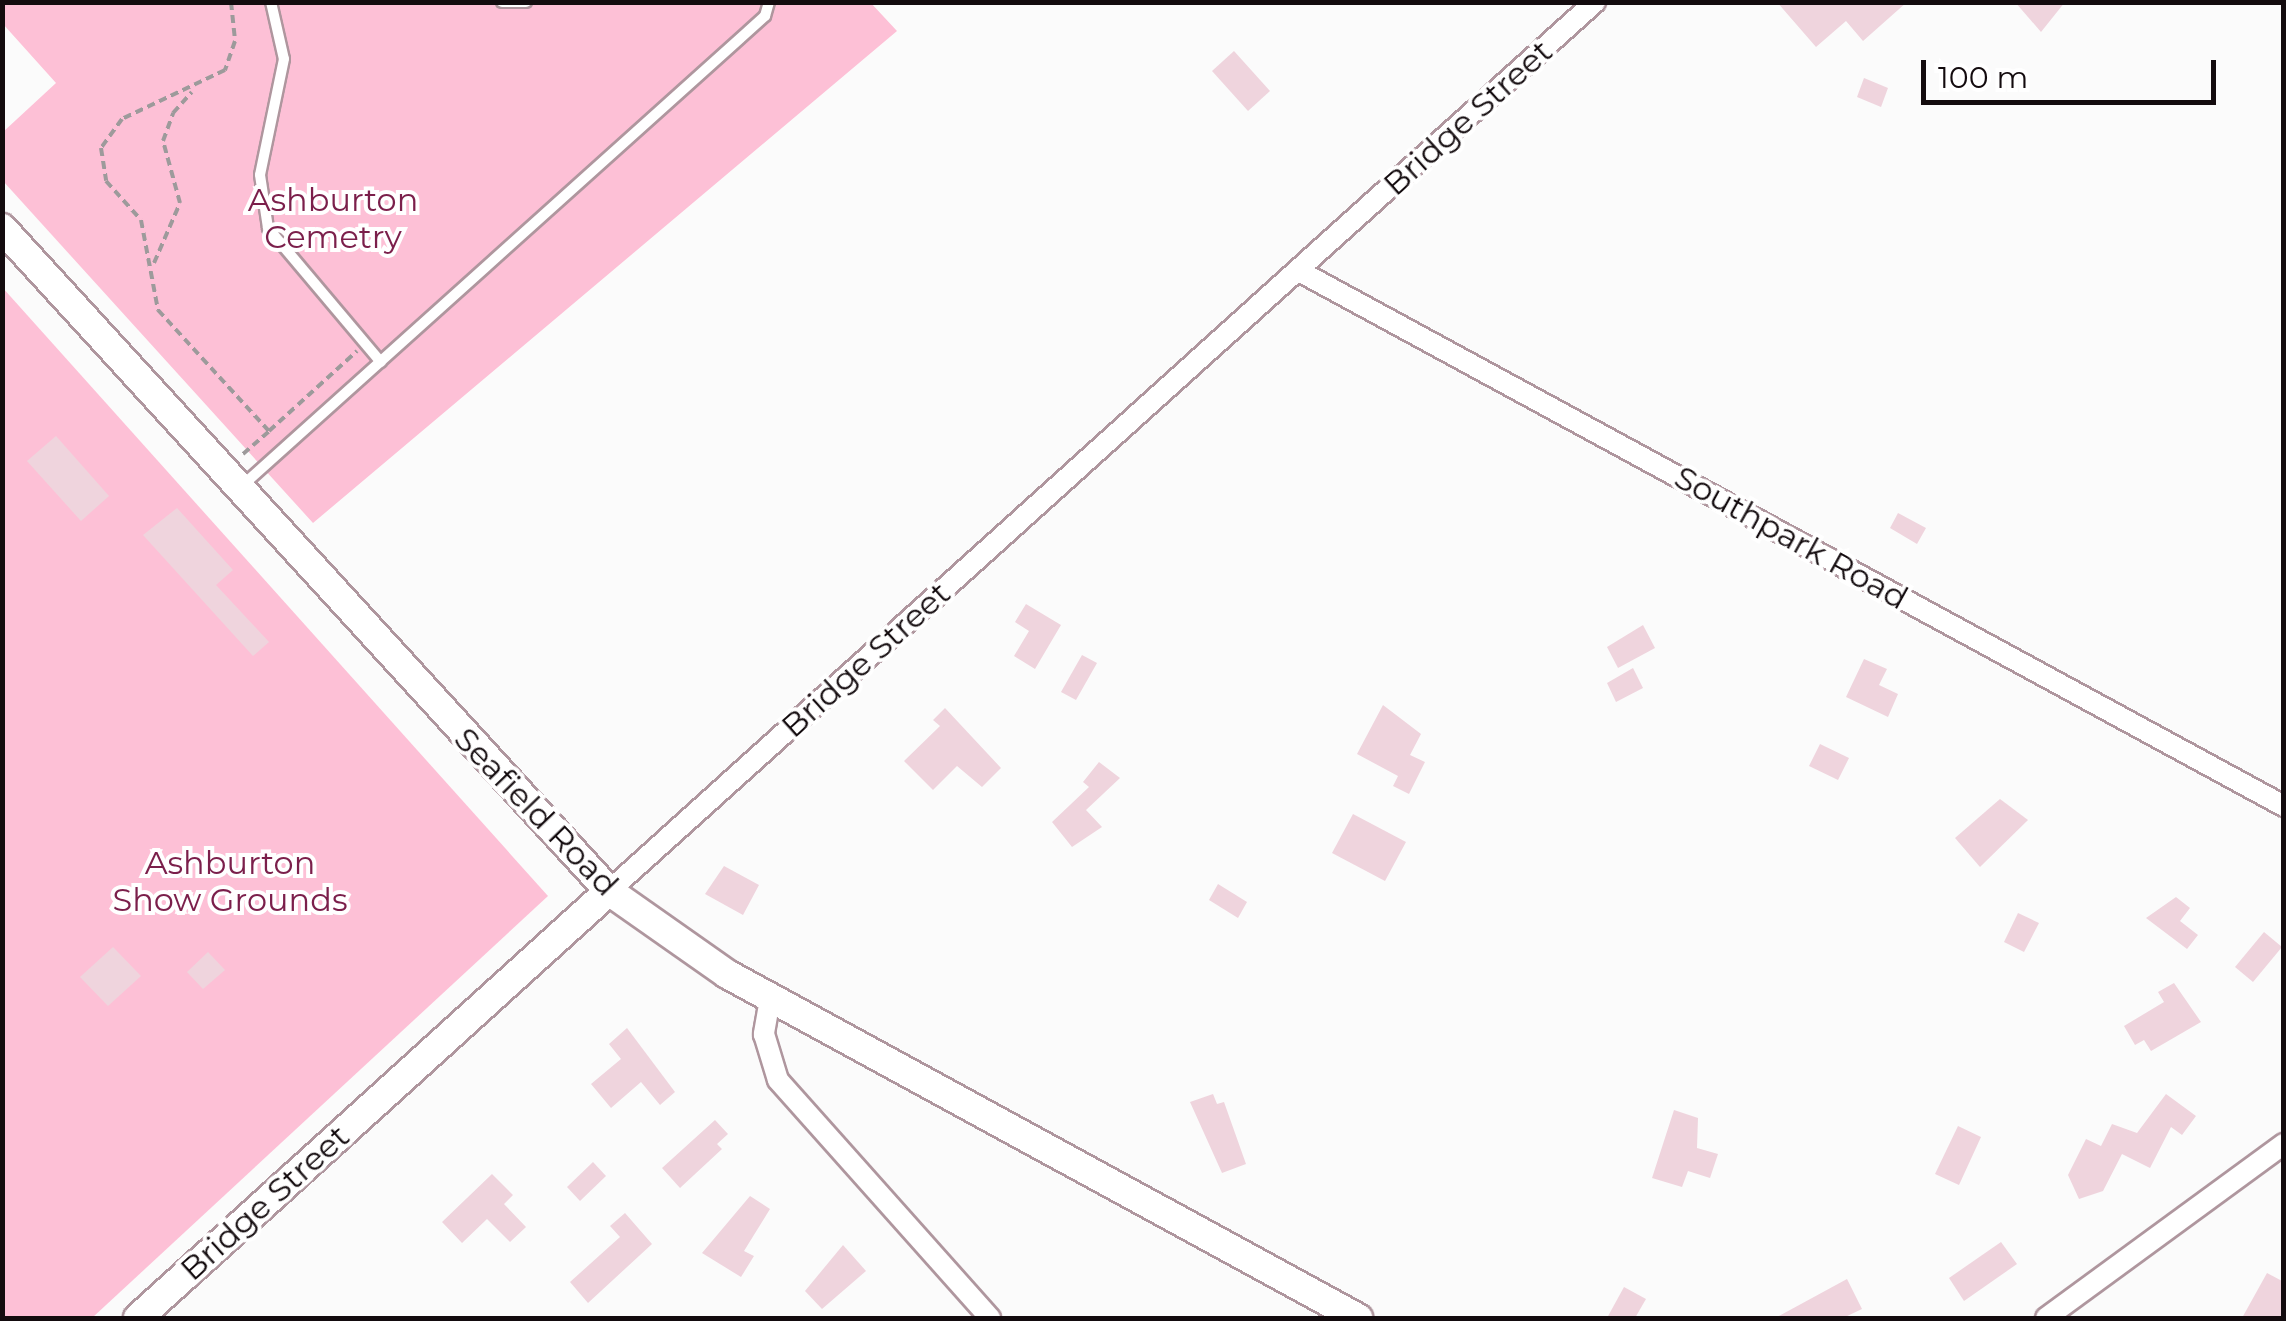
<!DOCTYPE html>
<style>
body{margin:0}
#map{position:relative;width:2286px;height:1321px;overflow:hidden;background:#fbfbfb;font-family:Montserrat,sans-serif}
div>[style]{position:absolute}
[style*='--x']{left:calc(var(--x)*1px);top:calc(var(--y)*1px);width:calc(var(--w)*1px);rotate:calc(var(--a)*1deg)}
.green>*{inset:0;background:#fdc0d6}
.building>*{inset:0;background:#efd4dd}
.path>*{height:4px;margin-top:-2px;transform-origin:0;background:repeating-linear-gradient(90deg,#9d9a9b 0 8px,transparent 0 13px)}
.roads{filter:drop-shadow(2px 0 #af969e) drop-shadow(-2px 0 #af969e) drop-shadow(0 2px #af969e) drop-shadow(0 -2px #af969e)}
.lane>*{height:10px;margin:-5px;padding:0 5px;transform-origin:5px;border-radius:5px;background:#fff}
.street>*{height:20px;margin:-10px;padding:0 10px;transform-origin:10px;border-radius:10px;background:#fff}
.secondary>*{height:28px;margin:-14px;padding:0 14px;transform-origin:14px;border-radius:14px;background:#fff}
span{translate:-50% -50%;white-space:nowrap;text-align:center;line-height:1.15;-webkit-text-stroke:8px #fff;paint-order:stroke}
.street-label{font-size:32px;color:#130b0e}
.park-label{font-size:32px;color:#7b1f4b}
.frame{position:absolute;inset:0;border:5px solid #130b0e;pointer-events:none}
.scale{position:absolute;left:1921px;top:60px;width:295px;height:45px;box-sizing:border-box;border:5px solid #130b0e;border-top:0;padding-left:12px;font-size:30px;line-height:35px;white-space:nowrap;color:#130b0e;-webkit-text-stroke:8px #fff;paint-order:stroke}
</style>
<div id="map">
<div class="green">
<div style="clip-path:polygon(870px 2px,897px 31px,313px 523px,3px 181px,3px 132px,56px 83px,3px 24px,3px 3px)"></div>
<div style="clip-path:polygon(2px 287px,548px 896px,92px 1318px,3px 1318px)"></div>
</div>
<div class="building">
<div style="clip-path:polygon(1777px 2px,1907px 2px,1863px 41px,1846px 21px,1816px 47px)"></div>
<div style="clip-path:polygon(2015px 2px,2065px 2px,2041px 32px)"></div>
<div style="clip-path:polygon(1234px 51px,1270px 91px,1248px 111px,1212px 71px)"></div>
<div style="clip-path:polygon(1864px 78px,1888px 88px,1881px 107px,1857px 97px)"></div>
<div style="clip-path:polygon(56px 436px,109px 496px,81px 521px,27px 461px)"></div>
<div style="clip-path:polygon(177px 508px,233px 570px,216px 585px,269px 642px,253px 656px,143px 535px)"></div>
<div style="clip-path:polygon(1898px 513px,1926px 528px,1917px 544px,1890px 528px)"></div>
<div style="clip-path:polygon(1026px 604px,1061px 625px,1035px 669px,1014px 656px,1029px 631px,1015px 622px)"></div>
<div style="clip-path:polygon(1643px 625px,1655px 648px,1618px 668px,1607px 647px)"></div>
<div style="clip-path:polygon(1082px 655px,1097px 663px,1076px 700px,1061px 692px)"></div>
<div style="clip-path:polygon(1864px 659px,1887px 669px,1879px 685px,1898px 694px,1888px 717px,1846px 697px)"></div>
<div style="clip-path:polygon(1633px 668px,1643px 688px,1616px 702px,1607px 683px)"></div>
<div style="clip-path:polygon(1383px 705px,1421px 734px,1410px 755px,1425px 762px,1409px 794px,1393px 786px,1398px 776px,1357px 754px)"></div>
<div style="clip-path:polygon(945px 708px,1001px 768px,982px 787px,957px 766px,933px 790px,904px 761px,940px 726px,933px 720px)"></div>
<div style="clip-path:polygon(1820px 744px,1849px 758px,1838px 780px,1809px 766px)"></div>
<div style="clip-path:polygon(1099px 762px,1120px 778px,1086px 810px,1102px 827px,1072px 847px,1052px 822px,1089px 787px,1083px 782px)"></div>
<div style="clip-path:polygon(2000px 799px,2028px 820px,1980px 867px,1955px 838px)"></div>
<div style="clip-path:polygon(1353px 814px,1406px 842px,1385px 881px,1332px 853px)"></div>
<div style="clip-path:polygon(724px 866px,759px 885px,743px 915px,705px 894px)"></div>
<div style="clip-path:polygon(1218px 884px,1247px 902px,1238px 918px,1209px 900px)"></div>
<div style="clip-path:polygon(2176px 897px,2190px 908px,2180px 921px,2198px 935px,2187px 949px,2146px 918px)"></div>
<div style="clip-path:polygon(2018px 913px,2039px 923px,2024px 952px,2004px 942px)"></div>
<div style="clip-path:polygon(2264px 932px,2282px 947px,2253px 982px,2235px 967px)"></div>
<div style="clip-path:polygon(113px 947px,141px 976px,108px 1006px,80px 977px)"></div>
<div style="clip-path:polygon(208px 952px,225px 970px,203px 989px,187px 972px)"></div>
<div style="clip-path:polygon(2174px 983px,2201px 1022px,2151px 1051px,2144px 1040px,2135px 1045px,2124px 1026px,2164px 1002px,2158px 992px)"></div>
<div style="clip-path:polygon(627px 1028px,675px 1092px,660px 1105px,641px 1082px,611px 1108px,591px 1084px,621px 1059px,609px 1044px)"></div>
<div style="clip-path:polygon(1213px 1094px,1217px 1104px,1224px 1102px,1246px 1164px,1222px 1173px,1190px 1102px)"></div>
<div style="clip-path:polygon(2166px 1094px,2196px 1116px,2182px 1135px,2171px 1127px,2150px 1168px,2122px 1154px,2103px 1191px,2079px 1199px,2068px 1175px,2086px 1139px,2101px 1146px,2112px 1124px,2137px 1133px)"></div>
<div style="clip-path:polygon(1674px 1110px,1698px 1118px,1697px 1148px,1718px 1154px,1710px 1178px,1688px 1171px,1682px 1187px,1652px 1178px)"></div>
<div style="clip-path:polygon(715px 1120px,728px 1134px,717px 1144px,722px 1149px,680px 1188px,662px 1168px)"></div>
<div style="clip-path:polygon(1958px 1126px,1981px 1137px,1959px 1185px,1935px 1174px)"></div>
<div style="clip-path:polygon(593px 1162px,606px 1176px,580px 1201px,567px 1187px)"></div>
<div style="clip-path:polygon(492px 1174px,513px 1195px,504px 1204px,526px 1227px,510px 1242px,487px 1219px,462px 1243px,442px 1222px)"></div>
<div style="clip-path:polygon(750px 1196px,770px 1209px,744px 1251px,754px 1256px,741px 1277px,702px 1253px)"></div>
<div style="clip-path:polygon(625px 1213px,652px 1244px,588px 1303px,570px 1282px,620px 1237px,610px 1226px)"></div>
<div style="clip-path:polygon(2001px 1242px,2017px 1264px,1964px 1301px,1949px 1278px)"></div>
<div style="clip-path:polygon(843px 1245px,866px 1271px,822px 1309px,805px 1291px)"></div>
<div style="clip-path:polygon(2267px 1273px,2284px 1282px,2284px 1318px,2242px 1318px)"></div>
<div style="clip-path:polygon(1847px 1279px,1862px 1309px,1843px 1318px,1775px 1318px)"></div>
<div style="clip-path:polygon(1624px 1287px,1646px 1299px,1635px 1318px,1607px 1318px)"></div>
</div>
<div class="path">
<div style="--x:231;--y:2;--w:39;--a:84"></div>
<div style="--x:235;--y:41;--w:31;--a:109"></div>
<div style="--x:225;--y:70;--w:114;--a:154.6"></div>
<div style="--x:122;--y:119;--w:36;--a:126"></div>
<div style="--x:101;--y:148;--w:33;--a:81"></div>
<div style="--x:106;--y:181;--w:52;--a:48.1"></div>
<div style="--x:141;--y:220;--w:92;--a:79.3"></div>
<div style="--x:158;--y:310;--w:164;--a:47.5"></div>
<div style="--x:269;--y:431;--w:119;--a:-42.3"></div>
<div style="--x:154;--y:263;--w:65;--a:-66.6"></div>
<div style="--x:180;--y:203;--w:64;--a:-105.3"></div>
<div style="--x:163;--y:141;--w:30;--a:-70"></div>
<div style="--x:173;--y:113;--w:28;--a:-48"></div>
<div style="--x:243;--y:454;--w:35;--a:-41"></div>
</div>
<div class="roads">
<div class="lane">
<div style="--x:271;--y:2;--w:58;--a:77.2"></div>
<div style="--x:284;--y:59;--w:118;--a:101.7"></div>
<div style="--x:260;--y:175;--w:54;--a:81.4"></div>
<div style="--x:268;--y:228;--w:175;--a:49.9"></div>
<div style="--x:502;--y:2;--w:24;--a:0"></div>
<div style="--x:243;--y:485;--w:702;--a:-41.94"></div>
<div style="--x:765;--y:16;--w:15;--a:-74"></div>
</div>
<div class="street">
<div style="--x:1299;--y:271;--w:1121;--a:28.51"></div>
<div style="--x:609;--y:891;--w:1328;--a:-42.04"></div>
<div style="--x:770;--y:999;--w:36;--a:100"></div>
<div style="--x:764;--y:1034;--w:48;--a:73.1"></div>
<div style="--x:778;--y:1080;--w:319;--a:48.3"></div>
<div style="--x:2046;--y:1318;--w:295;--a:-36.2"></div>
</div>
<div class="secondary">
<div style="--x:2;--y:228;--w:899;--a:47.52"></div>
<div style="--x:609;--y:891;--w:144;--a:35.1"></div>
<div style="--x:727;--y:974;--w:719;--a:28.6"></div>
<div style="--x:138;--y:1318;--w:636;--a:-42.19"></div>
</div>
</div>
<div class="street-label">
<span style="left:1468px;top:118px;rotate:-42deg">Bridge Street</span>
<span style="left:1791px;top:538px;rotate:29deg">Southpark Road</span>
<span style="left:866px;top:660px;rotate:-42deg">Bridge Street</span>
<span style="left:536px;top:812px;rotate:46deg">Seafield Road</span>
<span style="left:265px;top:1203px;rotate:-42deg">Bridge Street</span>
</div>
<div class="park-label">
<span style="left:333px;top:219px">Ashburton<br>Cemetry</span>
<span style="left:230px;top:882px">Ashburton<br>Show Grounds</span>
</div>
<div class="frame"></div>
<div class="scale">100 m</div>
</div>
